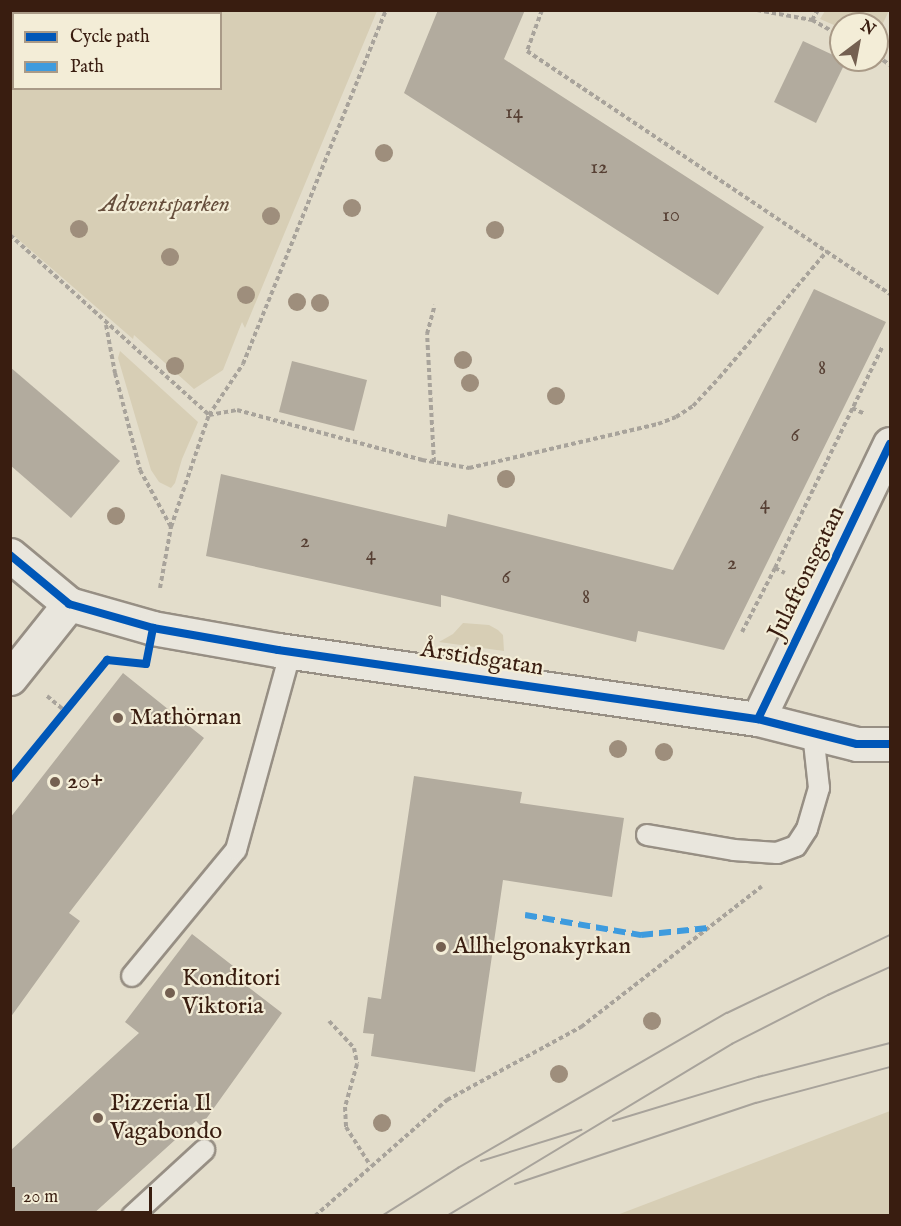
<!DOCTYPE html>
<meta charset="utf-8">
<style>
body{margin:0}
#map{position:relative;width:901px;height:1226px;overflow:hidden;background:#e3ddcb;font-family:"IM FELL English",serif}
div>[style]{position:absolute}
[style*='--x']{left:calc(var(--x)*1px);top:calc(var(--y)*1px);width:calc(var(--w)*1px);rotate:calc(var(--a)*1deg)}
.green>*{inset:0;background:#d7ceb5}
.building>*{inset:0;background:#b2ab9e}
.path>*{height:4px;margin-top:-2px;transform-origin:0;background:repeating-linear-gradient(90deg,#a8a39b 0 4.5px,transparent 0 7.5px)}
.roads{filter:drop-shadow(2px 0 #978f84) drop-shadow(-2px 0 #978f84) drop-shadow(0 2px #978f84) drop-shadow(0 -2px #978f84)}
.lane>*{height:20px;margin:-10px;padding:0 10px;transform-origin:10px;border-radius:10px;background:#e9e6dd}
.street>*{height:33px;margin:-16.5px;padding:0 16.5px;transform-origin:16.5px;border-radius:16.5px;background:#e9e6dd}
.tram>*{height:1.5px;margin:-0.75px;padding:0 0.75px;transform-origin:0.75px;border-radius:0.75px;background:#a8a39b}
.quiet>*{height:6px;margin-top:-3px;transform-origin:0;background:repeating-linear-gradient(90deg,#3e9bde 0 12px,transparent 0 18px)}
.cycleway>*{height:8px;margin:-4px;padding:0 4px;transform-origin:4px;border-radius:4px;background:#0057b8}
.trees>*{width:18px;height:18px;margin:-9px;border-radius:50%;background:#9e8e7c}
.dots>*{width:16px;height:16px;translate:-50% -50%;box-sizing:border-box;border:3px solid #f3edd7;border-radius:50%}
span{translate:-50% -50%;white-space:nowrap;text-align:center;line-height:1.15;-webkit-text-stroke:4.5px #f3edd7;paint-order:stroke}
.number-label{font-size:21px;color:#574034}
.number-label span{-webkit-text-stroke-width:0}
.park-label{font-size:24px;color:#664e3c;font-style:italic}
.street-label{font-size:24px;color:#391d10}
.poi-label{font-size:24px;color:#391d10}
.left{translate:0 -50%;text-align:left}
.frame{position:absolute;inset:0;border:12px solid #391d10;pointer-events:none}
.legend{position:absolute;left:12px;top:12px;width:210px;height:78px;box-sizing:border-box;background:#f3edd7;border:2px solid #a99a87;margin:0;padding:8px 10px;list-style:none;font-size:18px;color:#391d10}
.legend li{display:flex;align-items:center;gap:12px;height:30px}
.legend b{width:30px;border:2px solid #a99a87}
.north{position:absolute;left:829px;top:12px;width:60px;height:60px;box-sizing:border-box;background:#f3edd7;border:2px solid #a99a87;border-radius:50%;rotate:32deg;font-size:16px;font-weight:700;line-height:24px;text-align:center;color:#391d10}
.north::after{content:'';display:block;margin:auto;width:21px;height:27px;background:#746051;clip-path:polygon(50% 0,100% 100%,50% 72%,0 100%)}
.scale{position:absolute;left:12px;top:1187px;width:140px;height:27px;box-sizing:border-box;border:3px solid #391d10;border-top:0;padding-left:8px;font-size:18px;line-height:21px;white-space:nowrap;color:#391d10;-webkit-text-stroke:4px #f3edd7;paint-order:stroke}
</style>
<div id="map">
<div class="green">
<div style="clip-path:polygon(evenodd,11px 10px,377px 11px,245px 328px,242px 322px,223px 370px,194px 389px,134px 335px,133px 339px,11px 233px,11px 10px,14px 14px,220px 14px,220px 88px,14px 88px,14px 14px)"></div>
<div style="clip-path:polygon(825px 11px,825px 10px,889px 11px,877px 35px,877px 24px,841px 24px,841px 28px,820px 19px)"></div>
<div style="clip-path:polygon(120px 351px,198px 422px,182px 459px,175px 483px,171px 488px,159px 482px,151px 470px,118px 358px)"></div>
<div style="clip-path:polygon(463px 623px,489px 625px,498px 630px,503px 635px,504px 651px,439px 642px,453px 634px)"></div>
<div style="clip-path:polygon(890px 1111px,890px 1215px,617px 1215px)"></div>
</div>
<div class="building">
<div style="clip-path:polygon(438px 10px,525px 10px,504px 59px,764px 227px,718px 295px,404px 93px)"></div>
<div style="clip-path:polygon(803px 41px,846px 61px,816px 123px,774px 102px)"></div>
<div style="clip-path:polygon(814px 289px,886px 322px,724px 650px,638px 631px,636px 642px,441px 595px,441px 607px,206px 556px,221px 474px,446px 527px,448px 514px,673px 570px)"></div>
<div style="clip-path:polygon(292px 361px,367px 380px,354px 431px,279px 412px)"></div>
<div style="clip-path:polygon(10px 367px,120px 461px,71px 518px,10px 465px)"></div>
<div style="clip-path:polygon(123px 673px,204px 738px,69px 913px,80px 921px,10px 1018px,10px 818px)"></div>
<div style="clip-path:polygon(414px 776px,522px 792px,520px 803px,624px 818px,612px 897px,503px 880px,475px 1072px,371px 1056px,374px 1034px,363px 1033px,368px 997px,381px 999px)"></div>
<div style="clip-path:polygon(192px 934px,251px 980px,247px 986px,282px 1013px,201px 1126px,196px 1121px,92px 1215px,10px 1215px,10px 1151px,139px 1033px,125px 1022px)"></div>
</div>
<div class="path">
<div style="--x:542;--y:10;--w:44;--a:110.1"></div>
<div style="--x:527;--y:51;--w:437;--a:33.8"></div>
<div style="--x:757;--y:10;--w:56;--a:10.3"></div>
<div style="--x:812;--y:20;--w:33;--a:29"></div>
<div style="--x:812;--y:20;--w:12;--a:-59"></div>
<div style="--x:877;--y:56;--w:16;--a:35"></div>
<div style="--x:10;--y:235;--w:268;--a:42.1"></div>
<div style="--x:209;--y:415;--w:28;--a:-10"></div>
<div style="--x:237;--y:410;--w:192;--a:15.1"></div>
<div style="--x:422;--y:460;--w:48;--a:9.7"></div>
<div style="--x:469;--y:468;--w:194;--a:-13.1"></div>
<div style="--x:658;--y:424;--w:19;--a:-21"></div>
<div style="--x:676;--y:417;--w:20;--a:-33"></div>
<div style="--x:693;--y:406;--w:38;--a:-47"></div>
<div style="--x:719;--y:378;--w:167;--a:-49.6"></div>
<div style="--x:106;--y:325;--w:49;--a:79.4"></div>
<div style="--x:115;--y:373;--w:100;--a:75.5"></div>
<div style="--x:140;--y:470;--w:65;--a:61.5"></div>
<div style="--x:852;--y:408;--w:14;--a:25"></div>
<div style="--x:434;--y:462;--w:128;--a:-93.1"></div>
<div style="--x:427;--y:334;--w:30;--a:-75"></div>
<div style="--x:775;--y:568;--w:245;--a:-64.1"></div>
<div style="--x:160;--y:588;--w:62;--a:-79.8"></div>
<div style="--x:171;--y:527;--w:118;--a:-71.3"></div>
<div style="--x:209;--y:415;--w:61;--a:-56.3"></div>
<div style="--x:243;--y:364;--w:382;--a:-68"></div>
<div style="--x:742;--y:632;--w:72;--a:-62.7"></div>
<div style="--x:775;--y:568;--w:11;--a:27"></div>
<div style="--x:47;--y:696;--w:25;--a:40"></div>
<div style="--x:329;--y:1021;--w:37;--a:47"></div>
<div style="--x:354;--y:1048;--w:16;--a:79"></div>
<div style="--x:357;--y:1064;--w:45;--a:105.6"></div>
<div style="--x:345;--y:1107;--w:20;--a:87"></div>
<div style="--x:346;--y:1127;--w:45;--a:57.7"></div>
<div style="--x:315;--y:1216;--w:176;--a:-41.3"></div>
<div style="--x:447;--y:1100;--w:153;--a:-28.6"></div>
<div style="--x:581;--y:1027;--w:229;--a:-37.9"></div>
</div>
<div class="roads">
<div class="lane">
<div style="--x:647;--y:835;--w:88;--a:9.8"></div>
<div style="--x:734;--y:850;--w:43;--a:4"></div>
<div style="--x:777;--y:853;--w:20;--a:-20"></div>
<div style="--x:796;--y:846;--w:20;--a:-57"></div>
<div style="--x:807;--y:829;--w:43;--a:-73.7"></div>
<div style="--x:819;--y:788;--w:55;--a:-96.2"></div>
<div style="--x:132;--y:976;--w:163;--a:-50.5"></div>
<div style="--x:236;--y:850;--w:206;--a:-74.6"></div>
<div style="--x:132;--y:1216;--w:98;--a:-42.5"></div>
</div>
<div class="street">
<div style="--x:10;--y:555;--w:77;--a:39.7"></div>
<div style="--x:69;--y:604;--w:87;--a:15.9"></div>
<div style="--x:153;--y:628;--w:127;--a:10"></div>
<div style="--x:278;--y:650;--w:485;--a:8.2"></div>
<div style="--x:758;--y:719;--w:102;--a:14.2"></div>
<div style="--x:857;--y:744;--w:33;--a:0"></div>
<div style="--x:10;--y:678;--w:95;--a:-51.4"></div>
<div style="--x:758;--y:719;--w:305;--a:-64.4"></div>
</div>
</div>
<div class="tram">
<div style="--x:613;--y:1121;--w:152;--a:-16.9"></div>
<div style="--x:758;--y:1077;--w:136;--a:-14.4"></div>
<div style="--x:481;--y:1161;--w:105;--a:-17.2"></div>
<div style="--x:515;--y:1184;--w:254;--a:-18.6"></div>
<div style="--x:756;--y:1103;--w:139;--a:-15"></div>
<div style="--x:382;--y:1216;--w:90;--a:-32.3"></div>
<div style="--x:458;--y:1168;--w:310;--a:-30"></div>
<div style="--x:727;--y:1013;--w:181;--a:-25.6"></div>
<div style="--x:447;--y:1216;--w:333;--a:-31.1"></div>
<div style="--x:732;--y:1044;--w:108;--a:-27"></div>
<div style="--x:828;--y:995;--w:68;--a:-24.3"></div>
</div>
<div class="quiet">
<div style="--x:525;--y:915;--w:118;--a:9.8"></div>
<div style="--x:641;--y:935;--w:67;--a:-6"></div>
</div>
<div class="cycleway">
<div style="--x:10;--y:555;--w:77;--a:39.7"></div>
<div style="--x:69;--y:604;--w:87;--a:15.9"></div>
<div style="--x:153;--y:628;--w:127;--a:10"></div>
<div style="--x:278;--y:650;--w:485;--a:8.2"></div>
<div style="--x:758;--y:719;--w:102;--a:14.2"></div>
<div style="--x:857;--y:744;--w:33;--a:0"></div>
<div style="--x:758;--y:719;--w:305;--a:-64.4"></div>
<div style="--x:10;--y:779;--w:154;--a:-50.8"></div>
<div style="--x:107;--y:660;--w:39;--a:6"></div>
<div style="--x:146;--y:664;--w:37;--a:-79"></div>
</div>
<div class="trees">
<div style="left:384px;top:153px"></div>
<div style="left:352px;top:208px"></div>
<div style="left:271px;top:216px"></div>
<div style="left:79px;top:229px"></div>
<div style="left:495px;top:230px"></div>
<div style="left:170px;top:257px"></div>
<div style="left:246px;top:295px"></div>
<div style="left:297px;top:302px"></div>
<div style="left:320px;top:303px"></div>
<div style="left:463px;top:360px"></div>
<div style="left:175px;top:366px"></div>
<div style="left:470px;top:383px"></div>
<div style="left:556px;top:396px"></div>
<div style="left:506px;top:479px"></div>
<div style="left:116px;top:516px"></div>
<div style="left:618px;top:749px"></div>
<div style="left:664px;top:752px"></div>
<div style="left:652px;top:1021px"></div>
<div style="left:559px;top:1074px"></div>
<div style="left:382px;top:1123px"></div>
</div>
<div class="dots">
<div style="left:118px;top:718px;background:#746051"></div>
<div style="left:55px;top:782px;background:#746051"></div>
<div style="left:441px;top:947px;background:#746051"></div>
<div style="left:170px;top:993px;background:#746051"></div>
<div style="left:98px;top:1118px;background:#746051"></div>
</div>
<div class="number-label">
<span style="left:514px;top:113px">14</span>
<span style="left:599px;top:168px">12</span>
<span style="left:671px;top:216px">10</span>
<span style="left:822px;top:369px">8</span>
<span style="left:795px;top:436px">6</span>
<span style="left:765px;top:504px">4</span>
<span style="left:305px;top:542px">2</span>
<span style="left:371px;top:555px">4</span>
<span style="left:732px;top:564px">2</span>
<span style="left:506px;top:578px">6</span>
<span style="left:586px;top:598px">8</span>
</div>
<div class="park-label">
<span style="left:165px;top:205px">Adventsparken</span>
</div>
<div class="street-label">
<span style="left:807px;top:573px;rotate:-64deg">Julaftonsgatan</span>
<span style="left:482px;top:659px;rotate:9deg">Årstidsgatan</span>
</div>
<div class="poi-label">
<span class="left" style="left:130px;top:718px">Mathörnan</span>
<span class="left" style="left:67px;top:782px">20+</span>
<span class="left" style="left:453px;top:947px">Allhelgonakyrkan</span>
<span class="left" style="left:182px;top:993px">Konditori<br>Viktoria</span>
<span class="left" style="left:110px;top:1118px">Pizzeria Il<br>Vagabondo</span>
</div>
<div class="frame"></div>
<ul class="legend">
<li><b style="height:8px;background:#0057b8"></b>Cycle path</li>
<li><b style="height:8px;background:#3e9bde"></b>Path</li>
</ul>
<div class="north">N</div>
<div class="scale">20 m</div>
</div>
